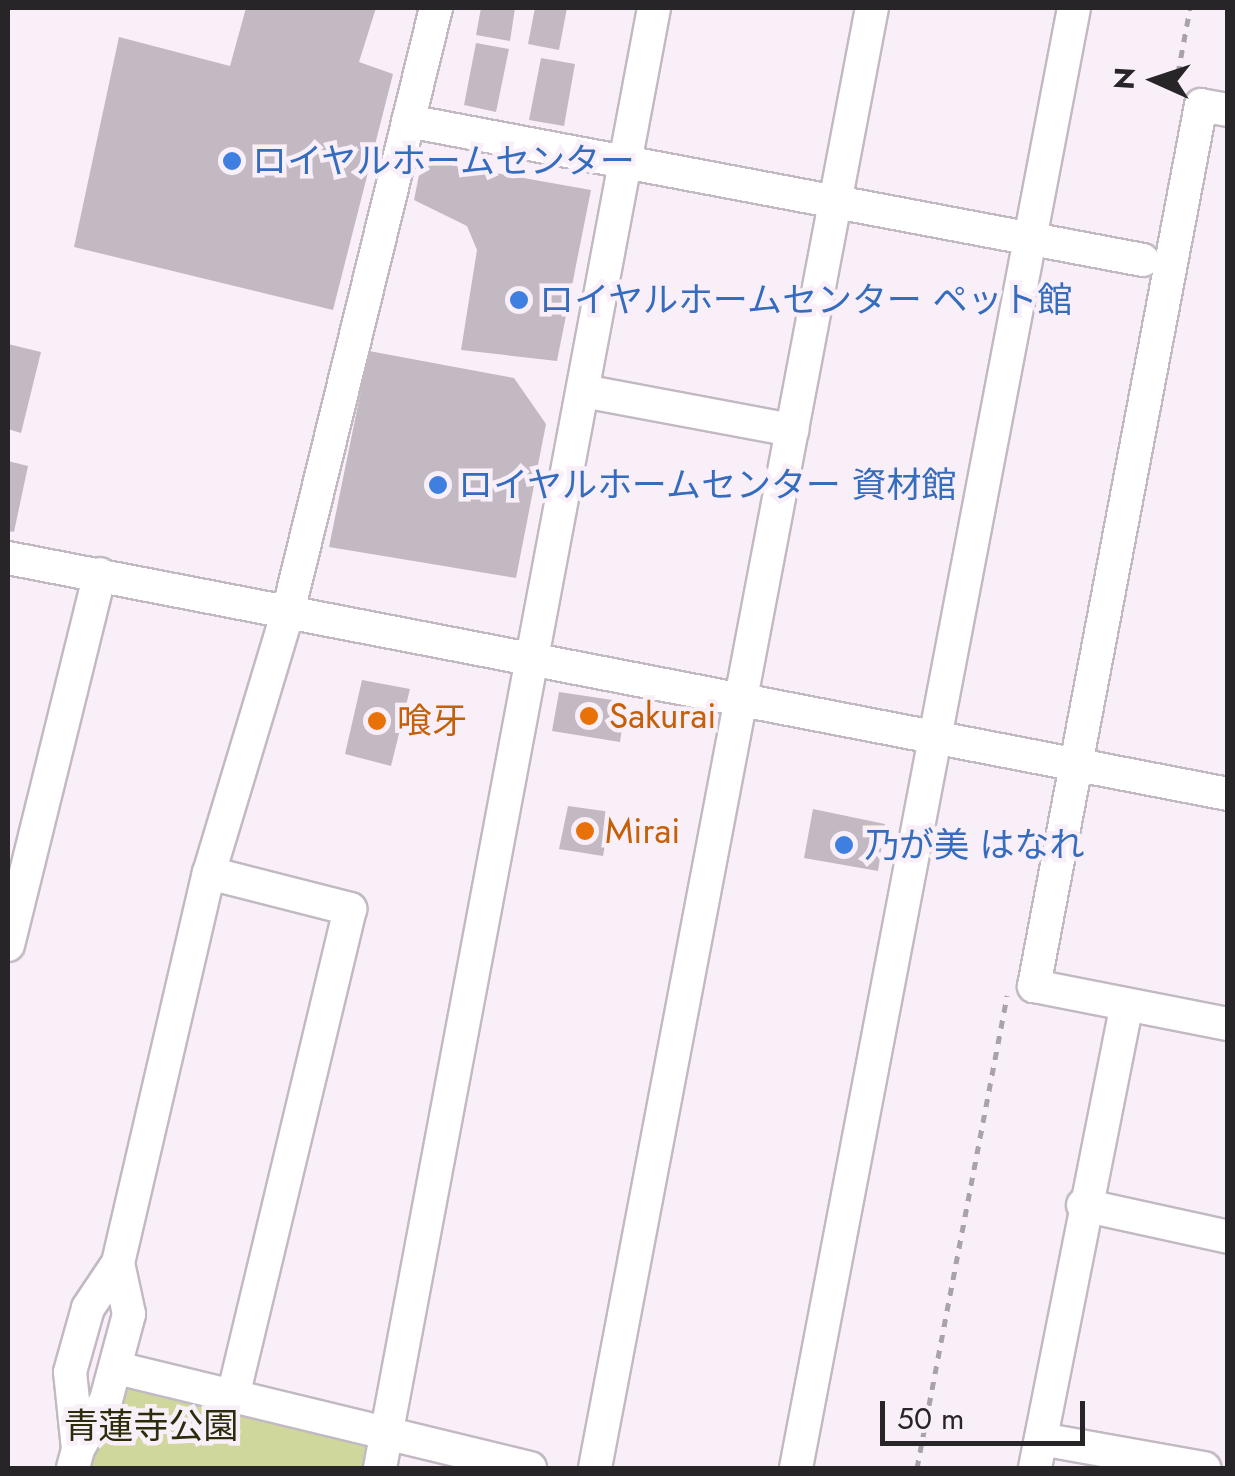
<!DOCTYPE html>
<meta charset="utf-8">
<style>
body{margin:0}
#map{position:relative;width:1235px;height:1476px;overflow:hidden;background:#f9eff9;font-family:Jost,"Noto Sans JP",sans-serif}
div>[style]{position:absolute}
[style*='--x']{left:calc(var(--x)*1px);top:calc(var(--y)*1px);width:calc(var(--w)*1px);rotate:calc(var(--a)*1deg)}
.green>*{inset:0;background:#d0d79c}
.building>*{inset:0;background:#c3b9c3}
.path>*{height:5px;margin-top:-2.5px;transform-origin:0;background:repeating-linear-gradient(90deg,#aaa2aa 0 8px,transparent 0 16px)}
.roads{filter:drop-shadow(2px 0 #c2b9c2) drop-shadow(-2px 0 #c2b9c2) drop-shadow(0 2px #c2b9c2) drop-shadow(0 -2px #c2b9c2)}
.minor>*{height:32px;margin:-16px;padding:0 16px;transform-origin:16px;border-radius:16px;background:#fff}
.dots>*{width:28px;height:28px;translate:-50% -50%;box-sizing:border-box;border:5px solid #f9eff9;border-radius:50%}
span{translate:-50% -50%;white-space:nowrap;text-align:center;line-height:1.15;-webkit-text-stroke:9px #f9eff9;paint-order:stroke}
.shop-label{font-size:35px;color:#366cbe}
.left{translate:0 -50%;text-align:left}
.food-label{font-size:35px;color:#c56008}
.park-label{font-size:35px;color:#2b2d0a}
.frame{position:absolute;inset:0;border:10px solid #282529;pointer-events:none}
.north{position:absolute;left:1105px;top:30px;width:100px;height:100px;-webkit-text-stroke:8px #f9eff9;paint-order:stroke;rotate:273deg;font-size:28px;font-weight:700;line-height:40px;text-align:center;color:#282529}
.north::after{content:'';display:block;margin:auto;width:35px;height:45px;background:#282529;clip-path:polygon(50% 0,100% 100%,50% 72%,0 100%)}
.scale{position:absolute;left:880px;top:1401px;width:205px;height:45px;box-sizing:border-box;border:5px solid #282529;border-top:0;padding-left:12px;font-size:30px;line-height:35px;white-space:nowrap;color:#282529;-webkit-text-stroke:8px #f9eff9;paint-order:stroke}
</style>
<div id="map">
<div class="green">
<div style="clip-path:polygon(133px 1380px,367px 1432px,368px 1468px,81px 1468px,122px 1387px)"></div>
</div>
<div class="building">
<div style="clip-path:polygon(246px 8px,376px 8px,359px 62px,393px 74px,333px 310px,74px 247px,119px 37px,230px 66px)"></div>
<div style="clip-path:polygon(481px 8px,515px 8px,510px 41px,476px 35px)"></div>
<div style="clip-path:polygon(535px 8px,567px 8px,559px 50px,528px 44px)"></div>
<div style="clip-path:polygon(476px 43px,509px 49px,496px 112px,464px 105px)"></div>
<div style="clip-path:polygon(541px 58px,575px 64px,564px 126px,529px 120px)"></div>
<div style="clip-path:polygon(422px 160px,591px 190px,557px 361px,461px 350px,477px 250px,467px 226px,414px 200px)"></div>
<div style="clip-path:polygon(8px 344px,41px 352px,21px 433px,8px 429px)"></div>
<div style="clip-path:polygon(369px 351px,514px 378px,546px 424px,516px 578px,329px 547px)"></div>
<div style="clip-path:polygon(8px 461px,28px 466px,14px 532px,8px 531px)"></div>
<div style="clip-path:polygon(362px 680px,410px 689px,391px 766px,345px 754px)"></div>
<div style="clip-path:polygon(559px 692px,626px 702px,620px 742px,552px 731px)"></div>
<div style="clip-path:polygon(568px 806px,611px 812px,603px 856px,559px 849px)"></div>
<div style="clip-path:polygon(813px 809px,885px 824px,878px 871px,804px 858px)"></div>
</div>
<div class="path">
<div style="--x:1175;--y:89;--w:82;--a:-79.5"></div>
<div style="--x:917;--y:1468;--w:481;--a:-79.2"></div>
</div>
<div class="roads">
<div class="minor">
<div style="--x:1228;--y:110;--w:27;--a:-170"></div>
<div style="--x:1201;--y:105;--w:897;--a:100.73"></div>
<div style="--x:1034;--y:986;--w:198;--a:11.1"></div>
<div style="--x:408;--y:121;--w:748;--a:10.71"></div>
<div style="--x:583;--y:391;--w:213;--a:10.6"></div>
<div style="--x:8;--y:558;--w:1243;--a:10.95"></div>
<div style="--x:209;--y:873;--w:146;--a:14.3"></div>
<div style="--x:350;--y:909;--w:500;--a:103.5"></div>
<div style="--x:8;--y:945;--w:382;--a:-76.1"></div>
<div style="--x:1083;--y:1205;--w:148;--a:12.4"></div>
<div style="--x:117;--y:1368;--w:425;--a:13.6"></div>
<div style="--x:1041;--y:1439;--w:166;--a:10.1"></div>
<div style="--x:78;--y:1449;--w:56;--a:-60.3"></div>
<div style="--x:106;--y:1400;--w:89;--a:-75"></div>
<div style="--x:129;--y:1314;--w:52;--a:-102.2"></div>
<div style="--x:73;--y:1468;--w:20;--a:-75"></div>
<div style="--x:78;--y:1449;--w:77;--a:-95.9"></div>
<div style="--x:70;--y:1372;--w:66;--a:-74.3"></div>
<div style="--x:88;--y:1308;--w:54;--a:-56.3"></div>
<div style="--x:118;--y:1263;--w:400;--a:-76.9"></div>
<div style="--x:209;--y:873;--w:273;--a:-73.2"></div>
<div style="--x:288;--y:612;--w:622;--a:-76.23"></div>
<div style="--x:380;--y:1468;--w:1485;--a:-79.37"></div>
<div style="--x:595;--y:1468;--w:1486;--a:-79.26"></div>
<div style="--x:796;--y:1468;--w:1486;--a:-79.22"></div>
<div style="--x:1035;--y:1468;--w:472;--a:-78.8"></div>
</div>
</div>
<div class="dots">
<div style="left:232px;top:161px;background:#3f7fe0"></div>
<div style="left:519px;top:300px;background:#3f7fe0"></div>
<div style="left:438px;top:485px;background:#3f7fe0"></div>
<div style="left:589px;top:716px;background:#e8710a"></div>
<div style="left:377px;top:721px;background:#e8710a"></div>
<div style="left:585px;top:831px;background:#e8710a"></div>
<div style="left:844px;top:845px;background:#3f7fe0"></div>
</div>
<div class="shop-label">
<span class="left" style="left:252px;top:161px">ロイヤルホームセンター</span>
<span class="left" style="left:539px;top:300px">ロイヤルホームセンター ペット館</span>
<span class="left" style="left:458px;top:485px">ロイヤルホームセンター 資材館</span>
<span class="left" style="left:864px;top:845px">乃が美 はなれ</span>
</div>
<div class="food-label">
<span class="left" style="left:609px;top:716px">Sakurai</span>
<span class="left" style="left:397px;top:721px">喰牙</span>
<span class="left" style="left:605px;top:831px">Mirai</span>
</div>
<div class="park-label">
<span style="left:151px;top:1426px">青蓮寺公園</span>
</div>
<div class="frame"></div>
<div class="north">N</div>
<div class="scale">50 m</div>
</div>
